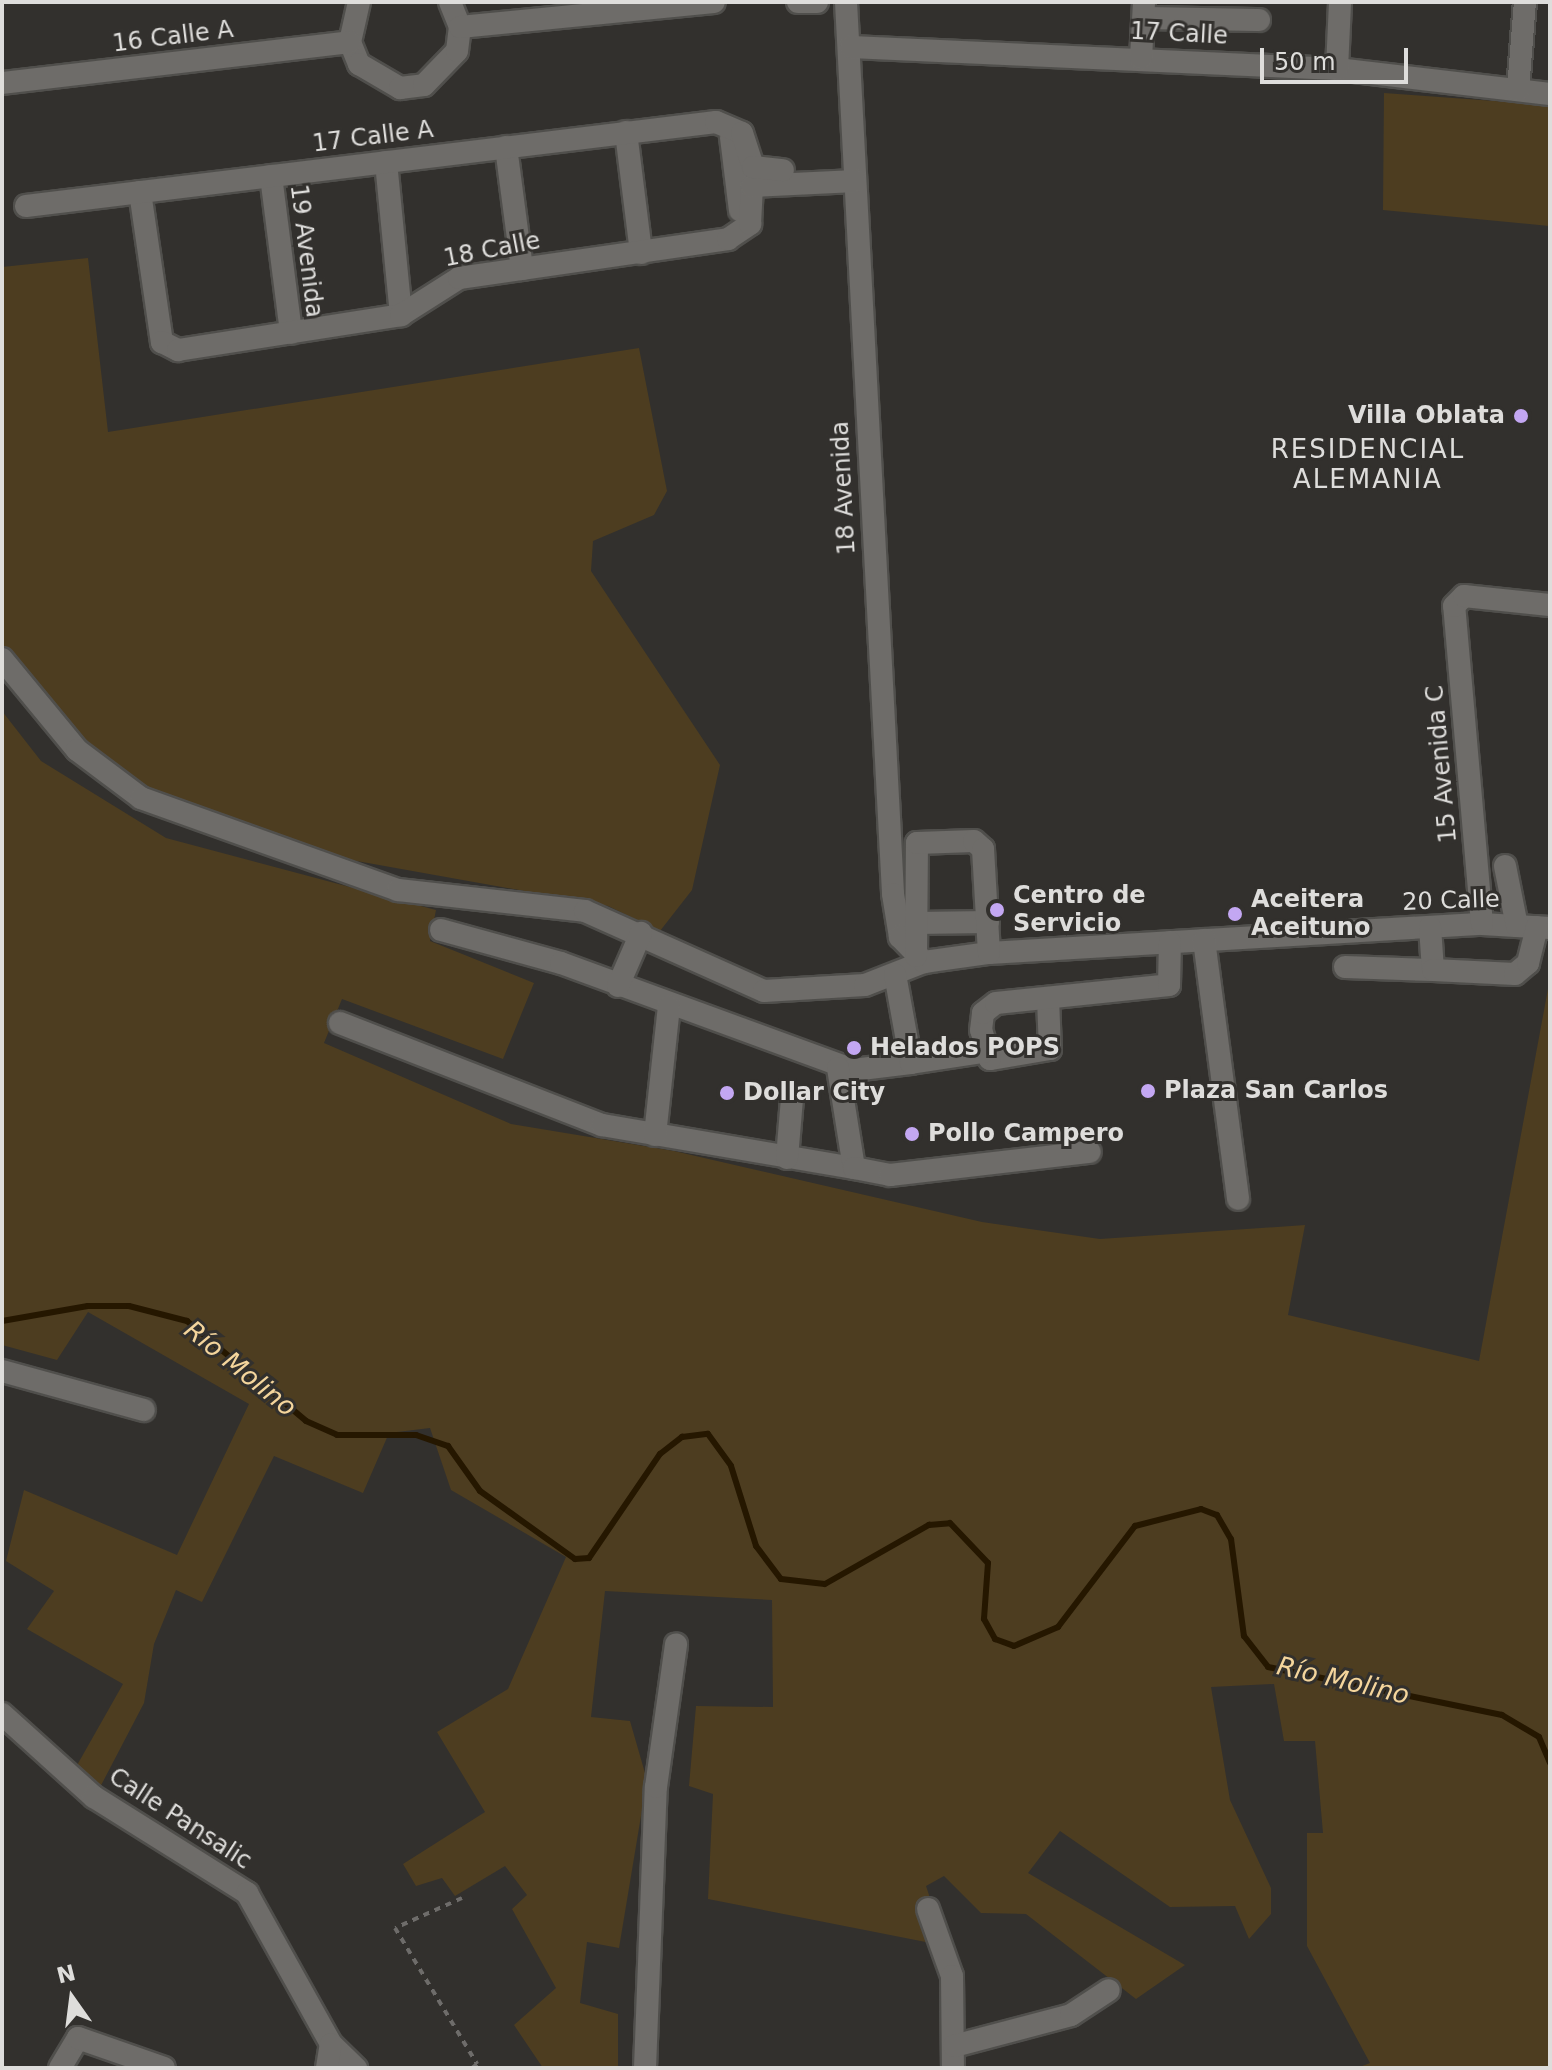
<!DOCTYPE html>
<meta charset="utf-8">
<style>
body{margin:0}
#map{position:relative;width:1552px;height:2070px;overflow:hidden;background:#32302d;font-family:"DejaVu Sans",sans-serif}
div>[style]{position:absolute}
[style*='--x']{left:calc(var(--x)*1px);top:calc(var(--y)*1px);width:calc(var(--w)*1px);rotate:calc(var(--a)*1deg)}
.green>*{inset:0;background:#4d3d20}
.stream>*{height:6px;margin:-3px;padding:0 3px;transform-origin:3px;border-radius:3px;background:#251700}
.path>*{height:4px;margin-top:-2px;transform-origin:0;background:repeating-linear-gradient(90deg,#6e6c6a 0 6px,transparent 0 12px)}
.roads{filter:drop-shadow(2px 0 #504f4c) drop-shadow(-2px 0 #504f4c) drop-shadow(0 2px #504f4c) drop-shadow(0 -2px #504f4c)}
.minor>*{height:22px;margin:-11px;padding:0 11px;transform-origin:11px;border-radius:11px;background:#6e6c69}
.dots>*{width:22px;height:22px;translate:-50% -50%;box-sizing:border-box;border:4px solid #32302d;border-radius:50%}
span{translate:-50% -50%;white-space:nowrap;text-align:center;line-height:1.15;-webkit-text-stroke:6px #32302d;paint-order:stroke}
.street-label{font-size:24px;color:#dedddb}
.poi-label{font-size:24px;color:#dedddb;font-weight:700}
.right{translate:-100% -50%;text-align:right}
.left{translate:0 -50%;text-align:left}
.neighbourhood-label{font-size:26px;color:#dedddb;letter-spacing:2px}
.water-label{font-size:26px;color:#f4d59c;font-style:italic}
.frame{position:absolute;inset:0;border:4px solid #dedddb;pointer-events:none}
.north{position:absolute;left:32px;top:1958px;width:80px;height:80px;-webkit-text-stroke:6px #32302d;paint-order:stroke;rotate:346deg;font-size:22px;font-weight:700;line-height:32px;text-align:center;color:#dedddb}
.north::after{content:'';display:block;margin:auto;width:28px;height:36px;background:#dedddb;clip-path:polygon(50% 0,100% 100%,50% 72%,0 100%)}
.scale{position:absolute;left:1260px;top:48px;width:148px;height:36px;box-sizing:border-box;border:4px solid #dedddb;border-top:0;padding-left:10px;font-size:24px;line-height:28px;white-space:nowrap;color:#dedddb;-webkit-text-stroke:6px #32302d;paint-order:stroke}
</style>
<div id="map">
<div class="green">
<div style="clip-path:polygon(1384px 93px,1550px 105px,1549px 226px,1383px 210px)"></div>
<div style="clip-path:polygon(88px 258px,108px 432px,639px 348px,667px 491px,654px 515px,593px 541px,591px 571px,720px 765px,692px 890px,660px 931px,608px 906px,262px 844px,133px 793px,41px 728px,2px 669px,2px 267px)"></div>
<div style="clip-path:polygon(2px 711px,41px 761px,166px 838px,436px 910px,430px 941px,534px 983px,503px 1059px,342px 999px,324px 1043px,511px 1124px,674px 1151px,982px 1222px,1100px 1239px,1305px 1225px,1288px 1315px,1479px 1361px,1550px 978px,1550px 2068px,1357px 2068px,1370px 2063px,1307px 1946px,1307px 1833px,1323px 1833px,1315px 1741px,1284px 1741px,1274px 1684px,1211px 1687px,1230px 1800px,1271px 1888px,1271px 1914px,1249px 1939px,1235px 1906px,1170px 1907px,1060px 1831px,1028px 1873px,1185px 1965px,1136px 1999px,1026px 1914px,981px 1913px,944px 1876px,926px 1886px,946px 1946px,708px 1899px,713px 1794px,689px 1786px,696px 1706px,773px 1707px,772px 1600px,605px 1591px,591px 1717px,630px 1721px,647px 1780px,619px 1948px,587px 1942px,580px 2003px,618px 2014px,618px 2068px,543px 2068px,514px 2025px,556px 1988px,512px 1909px,527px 1895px,505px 1866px,455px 1896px,442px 1878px,416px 1886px,403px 1864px,485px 1812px,437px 1732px,508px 1689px,566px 1557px,451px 1490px,430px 1428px,389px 1433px,363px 1493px,274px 1456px,202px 1602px,176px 1590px,154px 1644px,144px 1703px,96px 1795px,76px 1767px,123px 1684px,27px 1629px,54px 1591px,6px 1561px,24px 1490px,177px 1555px,249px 1404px,88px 1312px,57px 1360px,2px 1345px)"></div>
</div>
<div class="stream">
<div style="--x:2;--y:1321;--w:87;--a:-9.9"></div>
<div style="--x:88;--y:1306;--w:41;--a:0"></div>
<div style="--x:129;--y:1306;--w:60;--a:14.5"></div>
<div style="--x:187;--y:1321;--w:155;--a:40"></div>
<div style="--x:306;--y:1421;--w:34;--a:24"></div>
<div style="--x:337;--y:1435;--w:79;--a:0"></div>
<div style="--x:416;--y:1435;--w:34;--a:19"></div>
<div style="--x:448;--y:1446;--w:55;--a:54.6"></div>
<div style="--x:480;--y:1491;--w:117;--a:35.6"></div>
<div style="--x:575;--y:1559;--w:14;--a:-4"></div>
<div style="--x:589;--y:1558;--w:126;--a:-55.7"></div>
<div style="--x:660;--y:1454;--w:28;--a:-38"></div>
<div style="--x:682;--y:1437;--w:26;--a:-7"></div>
<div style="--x:708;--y:1434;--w:39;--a:54"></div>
<div style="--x:731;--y:1466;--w:84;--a:72.6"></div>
<div style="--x:756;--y:1546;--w:41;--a:52.9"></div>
<div style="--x:781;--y:1579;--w:44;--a:6.5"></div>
<div style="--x:825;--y:1584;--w:120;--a:-29.6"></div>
<div style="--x:929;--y:1525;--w:21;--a:-5"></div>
<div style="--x:950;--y:1523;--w:55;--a:46.5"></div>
<div style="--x:988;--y:1563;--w:56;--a:94.1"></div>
<div style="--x:984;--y:1619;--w:23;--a:61"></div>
<div style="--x:995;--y:1639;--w:20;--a:20"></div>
<div style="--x:1014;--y:1646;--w:48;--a:-23.4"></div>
<div style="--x:1058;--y:1627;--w:127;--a:-52.7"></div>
<div style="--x:1135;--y:1526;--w:68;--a:-14.4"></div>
<div style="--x:1201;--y:1509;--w:17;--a:21"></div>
<div style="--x:1217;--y:1515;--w:28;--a:60"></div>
<div style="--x:1231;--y:1539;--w:98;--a:82.4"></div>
<div style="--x:1244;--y:1636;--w:39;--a:52"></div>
<div style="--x:1268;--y:1667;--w:239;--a:11.6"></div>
<div style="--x:1502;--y:1715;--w:43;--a:30.7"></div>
<div style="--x:1539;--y:1737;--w:28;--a:67"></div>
</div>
<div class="path">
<div style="--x:462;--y:1898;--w:73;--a:155.9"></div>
<div style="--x:395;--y:1928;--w:159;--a:58.9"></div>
<div style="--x:477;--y:2064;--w:6;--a:141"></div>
</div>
<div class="roads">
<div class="minor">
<div style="--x:359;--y:2;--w:41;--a:102.7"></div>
<div style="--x:350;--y:42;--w:24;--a:68"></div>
<div style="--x:359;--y:64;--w:48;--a:30.3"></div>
<div style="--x:400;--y:88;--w:24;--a:-7"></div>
<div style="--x:424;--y:85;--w:47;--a:-45.9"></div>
<div style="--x:457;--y:51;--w:24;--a:-83"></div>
<div style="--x:460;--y:27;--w:27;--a:-112"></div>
<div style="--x:798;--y:2;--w:19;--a:0"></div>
<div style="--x:846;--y:2;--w:893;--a:86.98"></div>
<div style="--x:893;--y:894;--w:44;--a:80.8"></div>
<div style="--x:900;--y:937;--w:35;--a:46"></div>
<div style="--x:1144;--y:18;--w:115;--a:1"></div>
<div style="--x:460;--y:27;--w:255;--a:-5.6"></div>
<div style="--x:851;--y:47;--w:486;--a:2.6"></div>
<div style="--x:1337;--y:69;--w:214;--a:6.7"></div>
<div style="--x:1141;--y:58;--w:56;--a:-86.9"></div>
<div style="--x:1337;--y:69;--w:67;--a:-87.4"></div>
<div style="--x:2;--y:83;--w:350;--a:-6.7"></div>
<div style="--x:1518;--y:90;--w:88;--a:-85.5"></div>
<div style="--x:626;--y:132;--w:122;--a:82.9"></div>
<div style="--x:731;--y:137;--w:74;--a:83"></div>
<div style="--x:506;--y:147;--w:123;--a:82.5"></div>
<div style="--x:386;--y:162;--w:154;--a:84.4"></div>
<div style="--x:271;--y:176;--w:158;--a:82.7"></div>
<div style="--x:140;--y:192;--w:152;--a:81.7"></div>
<div style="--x:162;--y:342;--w:18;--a:27"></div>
<div style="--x:178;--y:350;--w:226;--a:-8.9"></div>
<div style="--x:401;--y:315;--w:69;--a:-32.5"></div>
<div style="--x:459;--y:278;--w:272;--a:-8.2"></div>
<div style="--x:728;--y:239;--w:27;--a:-34"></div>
<div style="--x:750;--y:224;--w:38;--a:-87"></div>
<div style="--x:752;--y:186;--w:103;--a:-2.8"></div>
<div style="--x:26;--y:206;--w:695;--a:-6.94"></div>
<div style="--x:716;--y:122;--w:28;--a:23"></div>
<div style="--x:742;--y:133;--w:36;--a:72"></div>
<div style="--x:753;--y:167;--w:30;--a:6"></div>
<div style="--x:2;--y:659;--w:118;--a:50.5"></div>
<div style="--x:77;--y:750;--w:80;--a:36.9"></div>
<div style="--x:141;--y:798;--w:273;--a:19.7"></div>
<div style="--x:398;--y:890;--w:188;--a:6.4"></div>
<div style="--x:585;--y:911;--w:196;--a:24.1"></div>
<div style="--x:764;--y:991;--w:101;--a:-3.4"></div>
<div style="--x:865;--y:985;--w:63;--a:-21.3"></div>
<div style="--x:924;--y:962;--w:66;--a:-7.9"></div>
<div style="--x:989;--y:953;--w:494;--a:-3.4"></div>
<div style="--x:1482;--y:924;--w:68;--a:3.4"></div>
<div style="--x:1505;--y:866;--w:61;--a:78.7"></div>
<div style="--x:916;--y:923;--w:72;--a:-0.8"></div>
<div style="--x:1482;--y:924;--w:319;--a:-95"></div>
<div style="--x:1454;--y:606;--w:14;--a:-45"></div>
<div style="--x:1464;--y:596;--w:86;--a:6"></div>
<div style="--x:441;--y:930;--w:124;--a:15.4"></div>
<div style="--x:561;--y:963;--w:311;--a:20.1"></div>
<div style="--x:853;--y:1070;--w:58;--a:-6.9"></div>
<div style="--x:911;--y:1063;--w:90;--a:-100.2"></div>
<div style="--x:1204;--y:940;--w:261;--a:82.5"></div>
<div style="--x:916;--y:956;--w:113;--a:-89.5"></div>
<div style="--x:917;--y:843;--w:57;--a:-2"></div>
<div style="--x:974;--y:841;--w:12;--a:42"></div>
<div style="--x:983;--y:849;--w:104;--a:86.7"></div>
<div style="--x:1345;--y:967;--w:88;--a:2"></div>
<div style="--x:1433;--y:970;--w:43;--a:-94"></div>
<div style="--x:1433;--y:970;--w:82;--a:2.8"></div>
<div style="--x:1515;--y:974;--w:17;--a:-40"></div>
<div style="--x:1528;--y:963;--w:37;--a:-76"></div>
<div style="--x:618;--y:986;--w:58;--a:-66.5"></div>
<div style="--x:1048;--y:998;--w:51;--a:87.8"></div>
<div style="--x:1050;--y:1049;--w:61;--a:170.5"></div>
<div style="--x:990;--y:1059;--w:30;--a:-107"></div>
<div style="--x:981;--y:1030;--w:17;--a:-83"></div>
<div style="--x:983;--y:1013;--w:16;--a:-38"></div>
<div style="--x:996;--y:1003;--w:174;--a:-5.9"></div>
<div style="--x:1169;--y:985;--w:43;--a:-88.7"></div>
<div style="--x:340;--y:1023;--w:281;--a:21.3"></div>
<div style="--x:602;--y:1125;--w:256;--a:9.7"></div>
<div style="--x:911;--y:1063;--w:73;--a:-8.7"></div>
<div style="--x:838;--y:1068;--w:101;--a:80.9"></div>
<div style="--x:854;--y:1168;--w:37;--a:11"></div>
<div style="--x:890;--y:1175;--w:201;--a:-6.6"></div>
<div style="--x:655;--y:1135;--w:129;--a:-83.8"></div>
<div style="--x:787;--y:1158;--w:60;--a:-85.2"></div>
<div style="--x:2;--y:1371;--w:147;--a:15.4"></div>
<div style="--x:2;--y:1714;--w:124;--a:42.1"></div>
<div style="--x:94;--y:1797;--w:181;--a:32.1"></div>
<div style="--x:247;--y:1893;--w:173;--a:60.9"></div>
<div style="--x:331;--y:2044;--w:35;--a:44"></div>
<div style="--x:928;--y:1909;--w:71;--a:70.3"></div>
<div style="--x:952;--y:1976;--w:92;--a:89.4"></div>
<div style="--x:954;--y:2046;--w:121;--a:-14.8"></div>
<div style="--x:1071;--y:2015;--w:45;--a:-33.3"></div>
<div style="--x:60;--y:2068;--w:35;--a:-59"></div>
<div style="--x:78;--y:2038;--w:91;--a:19.2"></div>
<div style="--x:327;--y:2068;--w:24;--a:-81"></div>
<div style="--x:645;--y:2068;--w:281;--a:-87.8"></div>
<div style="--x:656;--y:1787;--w:144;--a:-82"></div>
</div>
</div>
<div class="dots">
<div style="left:1521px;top:416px;background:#c3a7f2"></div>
<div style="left:997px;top:910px;background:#c3a7f2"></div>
<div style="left:1235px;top:914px;background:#c3a7f2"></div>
<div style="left:854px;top:1048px;background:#c3a7f2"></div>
<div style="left:1148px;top:1091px;background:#c3a7f2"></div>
<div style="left:727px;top:1093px;background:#c3a7f2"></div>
<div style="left:912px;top:1134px;background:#c3a7f2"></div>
</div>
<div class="street-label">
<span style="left:1179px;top:34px;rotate:3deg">17 Calle</span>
<span style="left:173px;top:37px;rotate:-7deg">16 Calle A</span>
<span style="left:373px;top:137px;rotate:-7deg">17 Calle A</span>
<span style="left:492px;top:250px;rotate:-11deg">18 Calle</span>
<span style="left:306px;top:251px;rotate:83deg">19 Avenida</span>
<span style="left:844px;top:488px;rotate:-93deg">18 Avenida</span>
<span style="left:1442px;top:764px;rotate:-95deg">15 Avenida C</span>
<span style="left:1451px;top:901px;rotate:-2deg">20 Calle</span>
<span style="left:180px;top:1819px;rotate:33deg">Calle Pansalic</span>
</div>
<div class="poi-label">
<span class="right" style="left:1505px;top:416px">Villa Oblata</span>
<span class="left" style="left:1013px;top:910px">Centro de<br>Servicio</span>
<span class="left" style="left:1251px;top:914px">Aceitera<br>Aceituno</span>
<span class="left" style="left:870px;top:1048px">Helados POPS</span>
<span class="left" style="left:1164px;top:1091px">Plaza San Carlos</span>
<span class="left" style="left:743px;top:1093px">Dollar City</span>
<span class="left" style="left:928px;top:1134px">Pollo Campero</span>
</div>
<div class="neighbourhood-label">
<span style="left:1368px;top:465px">RESIDENCIAL<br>ALEMANIA</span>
</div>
<div class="water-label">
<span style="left:240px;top:1369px;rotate:39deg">Río Molino</span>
<span style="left:1343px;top:1681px;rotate:13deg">Río Molino</span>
</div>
<div class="frame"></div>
<div class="north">N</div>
<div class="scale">50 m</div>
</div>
